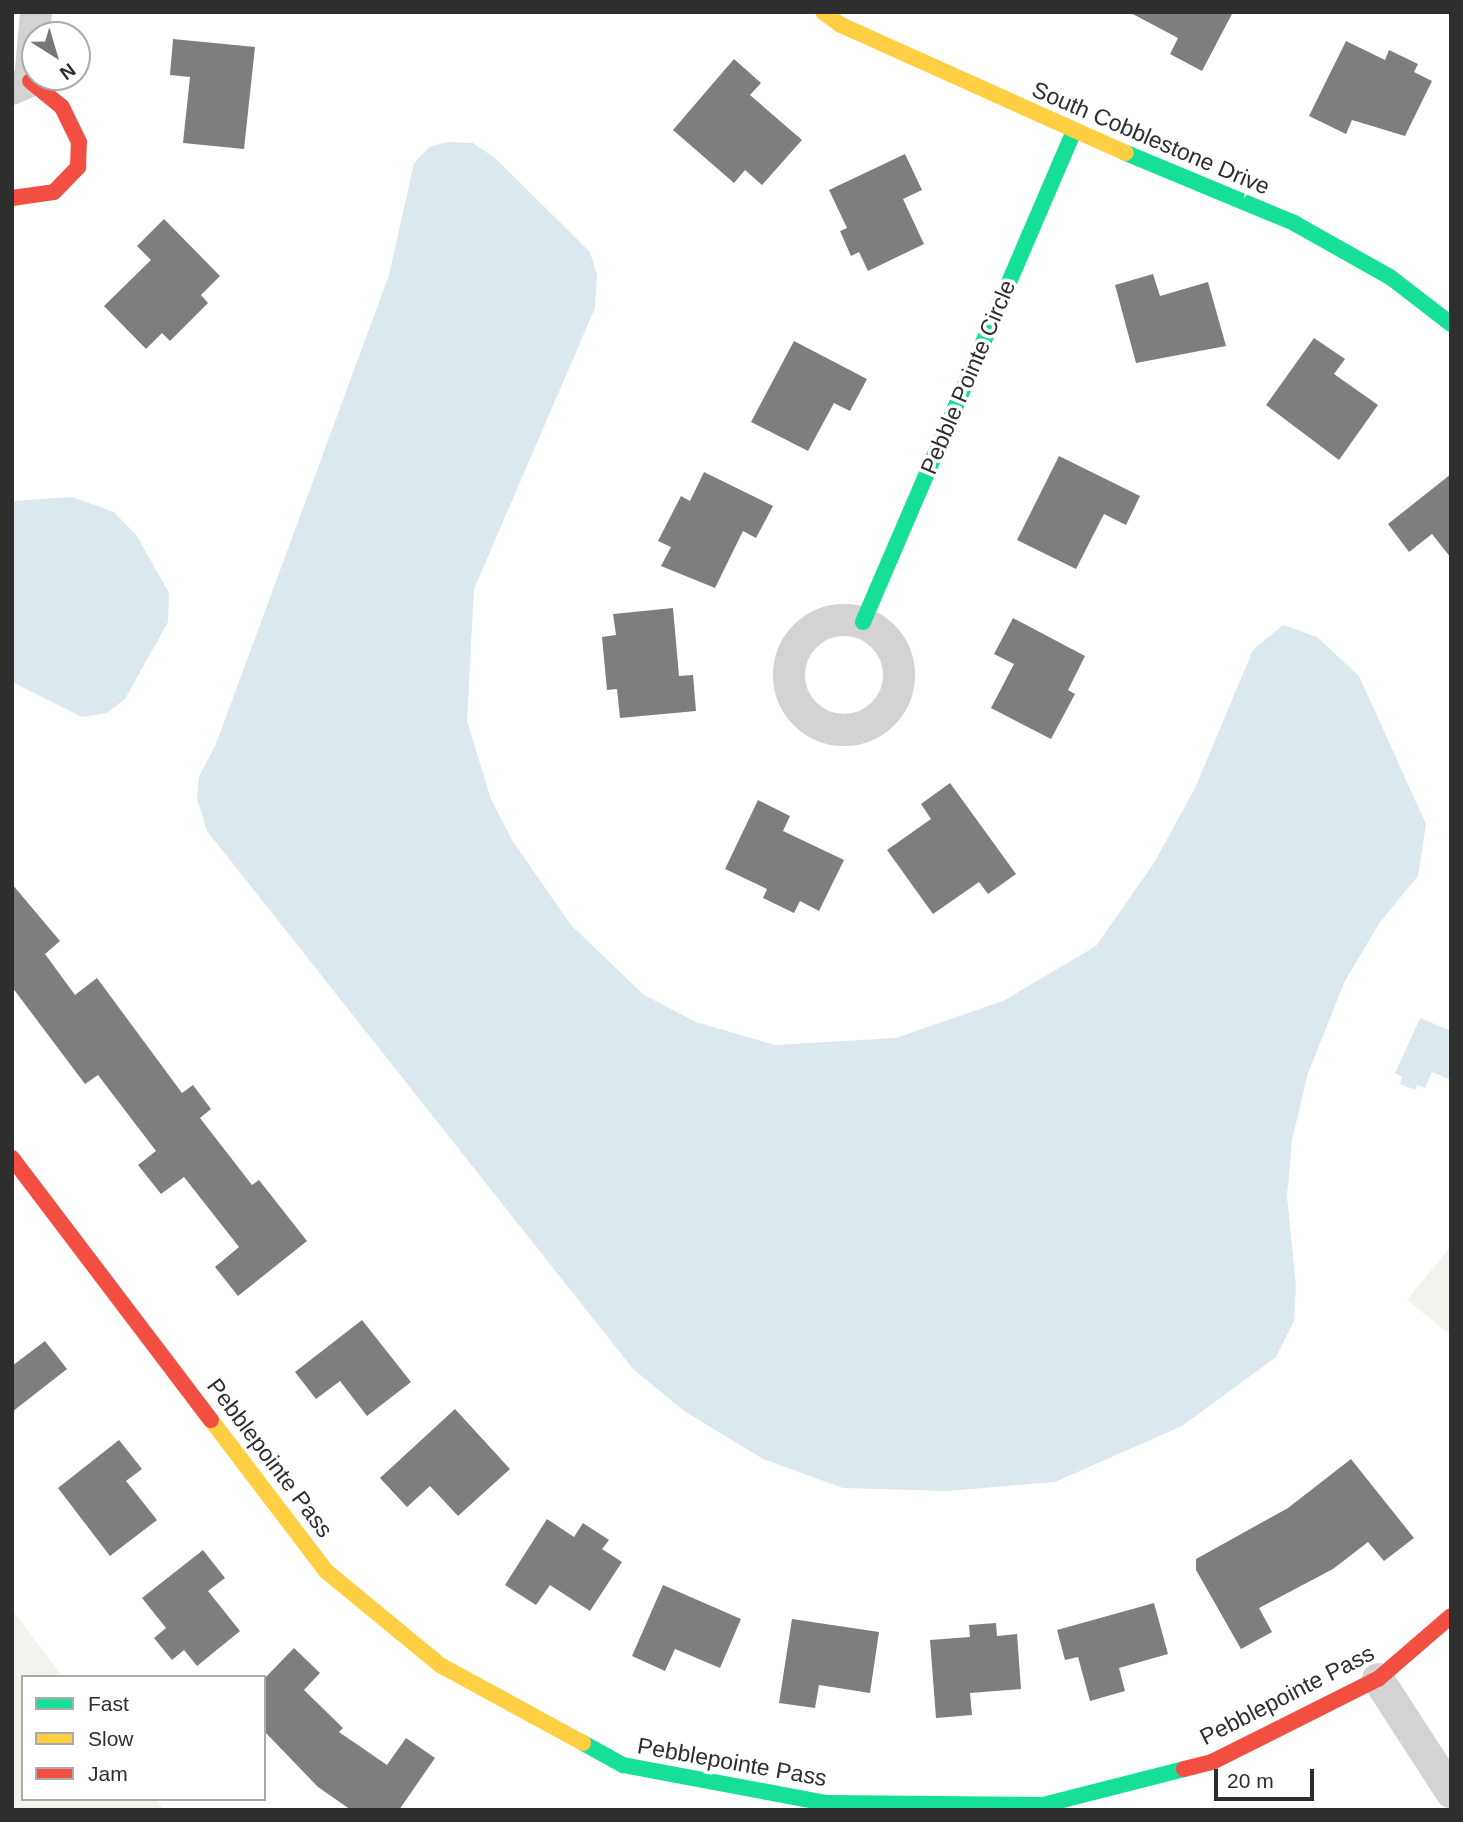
<!DOCTYPE html>
<style>
body{margin:0}
#map{position:relative;width:1463px;height:1822px;overflow:hidden;background:#fff;font-family:Arial,sans-serif}
div>[style]{position:absolute}
[style*='--x']{left:calc(var(--x)*1px);top:calc(var(--y)*1px);width:calc(var(--w)*1px);rotate:calc(var(--a)*1deg)}
.green>*{inset:0;background:#f1f3ed}
.water>*{inset:0;background:#dbe9ee}
.building>*{inset:0;background:#7e7e7e}
.street>*{height:32px;margin:-16px;padding:0 16px;transform-origin:16px;border-radius:16px;background:#d3d3d3}
.street>.ring{margin:-16px;padding:0;box-sizing:content-box;background:none;border:32px solid #d3d3d3;border-radius:50%}
.fast>*{height:16px;margin:-8px;padding:0 8px;transform-origin:8px;border-radius:8px;background:#16e098}
.slow>*{height:16px;margin:-8px;padding:0 8px;transform-origin:8px;border-radius:8px;background:#ffcf43}
.jam>*{height:16px;margin:-8px;padding:0 8px;transform-origin:8px;border-radius:8px;background:#f24e42}
span{translate:-50% -50%;white-space:nowrap;text-align:center;line-height:1.15;-webkit-text-stroke:7px #fff;paint-order:stroke}
.street-label{font-size:23px;color:#2e2e2e}
.frame{position:absolute;inset:0;border:14px solid #2e2e2e;pointer-events:none}
.legend{position:absolute;left:21px;top:1675px;width:245px;height:126px;box-sizing:border-box;background:#fff;border:2px solid #ababab;margin:0;padding:9px 12px;list-style:none;font-size:21px;color:#2e2e2e}
.legend li{display:flex;align-items:center;gap:14px;height:35px}
.legend b{width:35px;border:2px solid #ababab}
.north{position:absolute;left:21px;top:21px;width:70px;height:70px;box-sizing:border-box;background:#fff;border:2px solid #ababab;border-radius:50%;rotate:143deg;font-size:19px;font-weight:700;line-height:28px;text-align:center;color:#2e2e2e}
.north::after{content:'';display:block;margin:auto;width:24px;height:32px;background:#777;clip-path:polygon(50% 0,100% 100%,50% 72%,0 100%)}
.scale{position:absolute;left:1214px;top:1769px;width:100px;height:32px;box-sizing:border-box;border:4px solid #2e2e2e;border-top:0;padding-left:9px;font-size:21px;line-height:24px;white-space:nowrap;color:#2e2e2e;-webkit-text-stroke:5px #fff;paint-order:stroke}
</style>
<div id="map">
<div class="green">
<div style="clip-path:polygon(1451px 1246px,1451px 1335px,1407px 1300px)"></div>
<div style="clip-path:polygon(12px 1610px,63px 1677px,23px 1677px,23px 1799px,156px 1799px,164px 1810px,12px 1810px)"></div>
</div>
<div class="water">
<div style="clip-path:polygon(448px 142px,473px 143px,495px 158px,590px 252px,597px 274px,595px 308px,474px 589px,467px 721px,491px 799px,512px 840px,571px 925px,644px 995px,696px 1022px,775px 1045px,896px 1038px,1003px 1001px,1096px 946px,1154px 863px,1195px 788px,1253px 650px,1283px 625px,1317px 637px,1359px 676px,1426px 824px,1418px 876px,1380px 922px,1345px 981px,1308px 1073px,1292px 1140px,1287px 1197px,1296px 1285px,1294px 1321px,1276px 1357px,1182px 1426px,1055px 1482px,948px 1491px,843px 1488px,763px 1459px,684px 1411px,633px 1369px,207px 831px,197px 798px,199px 777px,216px 744px,389px 275px,414px 163px,429px 147px)"></div>
<div style="clip-path:polygon(72px 497px,114px 512px,137px 536px,169px 593px,168px 622px,125px 699px,107px 713px,82px 717px,12px 682px,12px 501px)"></div>
<div style="clip-path:polygon(1420px 1018px,1451px 1031px,1451px 1080px,1432px 1072px,1425px 1088px,1417px 1085px,1415px 1090px,1400px 1084px,1402px 1077px,1395px 1073px)"></div>
</div>
<div class="building">
<div style="clip-path:polygon(1129px 12px,1233px 12px,1202px 71px,1170px 54px,1178px 38px)"></div>
<div style="clip-path:polygon(173px 39px,255px 47px,244px 149px,183px 143px,190px 77px,170px 75px)"></div>
<div style="clip-path:polygon(1346px 41px,1385px 60px,1389px 50px,1418px 64px,1414px 72px,1432px 81px,1405px 136px,1352px 120px,1346px 134px,1309px 116px)"></div>
<div style="clip-path:polygon(734px 59px,761px 83px,750px 95px,802px 140px,762px 185px,745px 170px,734px 183px,673px 130px)"></div>
<div style="clip-path:polygon(905px 154px,922px 190px,903px 199px,924px 244px,868px 271px,859px 252px,851px 256px,840px 231px,847px 228px,829px 190px)"></div>
<div style="clip-path:polygon(164px 219px,220px 276px,201px 295px,208px 303px,170px 341px,162px 333px,146px 349px,104px 306px,151px 260px,137px 246px)"></div>
<div style="clip-path:polygon(1153px 274px,1160px 296px,1208px 282px,1226px 346px,1136px 363px,1115px 285px)"></div>
<div style="clip-path:polygon(1314px 338px,1345px 359px,1334px 374px,1378px 405px,1339px 460px,1266px 405px)"></div>
<div style="clip-path:polygon(794px 341px,867px 379px,850px 411px,834px 403px,808px 451px,751px 422px)"></div>
<div style="clip-path:polygon(1059px 456px,1140px 496px,1126px 525px,1104px 514px,1076px 569px,1017px 540px)"></div>
<div style="clip-path:polygon(704px 472px,773px 506px,756px 538px,743px 531px,715px 588px,661px 566px,671px 547px,658px 541px,681px 496px,690px 501px)"></div>
<div style="clip-path:polygon(1451px 474px,1451px 558px,1432px 534px,1409px 552px,1388px 524px)"></div>
<div style="clip-path:polygon(673px 608px,679px 676px,693px 675px,696px 711px,620px 718px,617px 689px,607px 690px,602px 637px,616px 635px,613px 614px)"></div>
<div style="clip-path:polygon(1013px 618px,1085px 656px,1068px 690px,1075px 694px,1051px 739px,991px 708px,1014px 664px,994px 654px)"></div>
<div style="clip-path:polygon(950px 783px,1016px 874px,988px 894px,979px 882px,933px 914px,887px 850px,931px 819px,921px 804px)"></div>
<div style="clip-path:polygon(758px 800px,790px 816px,783px 831px,844px 860px,819px 911px,800px 901px,794px 913px,763px 898px,767px 889px,725px 869px)"></div>
<div style="clip-path:polygon(12px 884px,60px 941px,45px 954px,75px 995px,97px 978px,182px 1093px,193px 1085px,211px 1109px,200px 1118px,252px 1185px,259px 1180px,307px 1241px,238px 1296px,215px 1267px,239px 1247px,184px 1177px,161px 1194px,138px 1165px,156px 1151px,98px 1075px,85px 1084px,12px 987px)"></div>
<div style="clip-path:polygon(362px 1320px,411px 1382px,367px 1416px,340px 1381px,316px 1399px,295px 1372px)"></div>
<div style="clip-path:polygon(45px 1341px,67px 1369px,12px 1412px,12px 1366px)"></div>
<div style="clip-path:polygon(455px 1409px,510px 1469px,458px 1516px,430px 1486px,407px 1507px,380px 1478px)"></div>
<div style="clip-path:polygon(119px 1440px,142px 1469px,126px 1481px,157px 1520px,110px 1556px,58px 1488px)"></div>
<div style="clip-path:polygon(1351px 1459px,1414px 1538px,1384px 1561px,1368px 1542px,1333px 1569px,1259px 1608px,1272px 1632px,1241px 1649px,1196px 1570px,1196px 1559px,1288px 1508px)"></div>
<div style="clip-path:polygon(547px 1519px,574px 1537px,583px 1523px,609px 1540px,602px 1549px,622px 1562px,590px 1611px,550px 1585px,536px 1605px,505px 1585px)"></div>
<div style="clip-path:polygon(203px 1550px,225px 1578px,208px 1591px,240px 1631px,197px 1666px,184px 1650px,172px 1660px,154px 1638px,166px 1628px,142px 1598px)"></div>
<div style="clip-path:polygon(663px 1585px,741px 1619px,720px 1668px,675px 1649px,665px 1671px,632px 1656px)"></div>
<div style="clip-path:polygon(1154px 1603px,1168px 1654px,1119px 1668px,1125px 1691px,1090px 1701px,1078px 1657px,1065px 1660px,1057px 1630px)"></div>
<div style="clip-path:polygon(792px 1619px,879px 1632px,870px 1693px,819px 1685px,815px 1708px,779px 1703px)"></div>
<div style="clip-path:polygon(996px 1623px,997px 1636px,1017px 1634px,1021px 1689px,970px 1693px,972px 1715px,936px 1718px,930px 1640px,970px 1637px,969px 1625px)"></div>
<div style="clip-path:polygon(294px 1648px,320px 1673px,304px 1690px,343px 1728px,339px 1732px,387px 1765px,406px 1738px,435px 1758px,399px 1810px,351px 1810px,318px 1787px,264px 1731px,264px 1679px)"></div>
</div>
<div class="street">
<div style="--x:12;--y:89;--w:20;--a:-24"></div>
<div style="--x:30;--y:81;--w:69;--a:-85"></div>
<div class="ring" style="left:789px;top:620px;width:78px;height:78px"></div>
<div style="--x:1378;--y:1679;--w:135;--a:57.1"></div>
</div>
<div class="fast">
<div style="--x:1126;--y:153;--w:182;--a:22.6"></div>
<div style="--x:1294;--y:223;--w:110;--a:29.4"></div>
<div style="--x:1390;--y:277;--w:77;--a:37.6"></div>
<div style="--x:863;--y:622;--w:534;--a:-66.75"></div>
<div style="--x:583;--y:1743;--w:46;--a:28.8"></div>
<div style="--x:623;--y:1765;--w:207;--a:10.6"></div>
<div style="--x:826;--y:1803;--w:217;--a:0.5"></div>
<div style="--x:1043;--y:1805;--w:146;--a:-14.3"></div>
</div>
<div class="slow">
<div style="--x:823;--y:12;--w:22;--a:36"></div>
<div style="--x:841;--y:25;--w:312;--a:24.2"></div>
<div style="--x:211;--y:1420;--w:190;--a:52.7"></div>
<div style="--x:326;--y:1571;--w:148;--a:39.5"></div>
<div style="--x:440;--y:1665;--w:163;--a:28.6"></div>
</div>
<div class="jam">
<div style="--x:12;--y:198;--w:42;--a:-8.1"></div>
<div style="--x:54;--y:192;--w:35;--a:-46"></div>
<div style="--x:78;--y:167;--w:25;--a:-88"></div>
<div style="--x:79;--y:142;--w:39;--a:-116"></div>
<div style="--x:62;--y:107;--w:41;--a:-140.9"></div>
<div style="--x:12;--y:1158;--w:329;--a:52.8"></div>
<div style="--x:1184;--y:1769;--w:29;--a:-14"></div>
<div style="--x:1212;--y:1762;--w:186;--a:-26.6"></div>
<div style="--x:1378;--y:1679;--w:96;--a:-40.8"></div>
</div>
<div class="street-label">
<span style="left:1151px;top:138px;rotate:23deg">South Cobblestone Drive</span>
<span style="left:968px;top:377px;rotate:-67deg">Pebble Pointe Circle</span>
<span style="left:270px;top:1458px;rotate:53deg">Pebblepointe Pass</span>
<span style="left:1287px;top:1695px;rotate:-27deg">Pebblepointe Pass</span>
<span style="left:732px;top:1762px;rotate:10deg">Pebblepointe Pass</span>
</div>
<div class="frame"></div>
<ul class="legend">
<li><b style="height:9px;background:#16e098"></b>Fast</li>
<li><b style="height:9px;background:#ffcf43"></b>Slow</li>
<li><b style="height:9px;background:#f24e42"></b>Jam</li>
</ul>
<div class="north">N</div>
<div class="scale">20 m</div>
</div>
